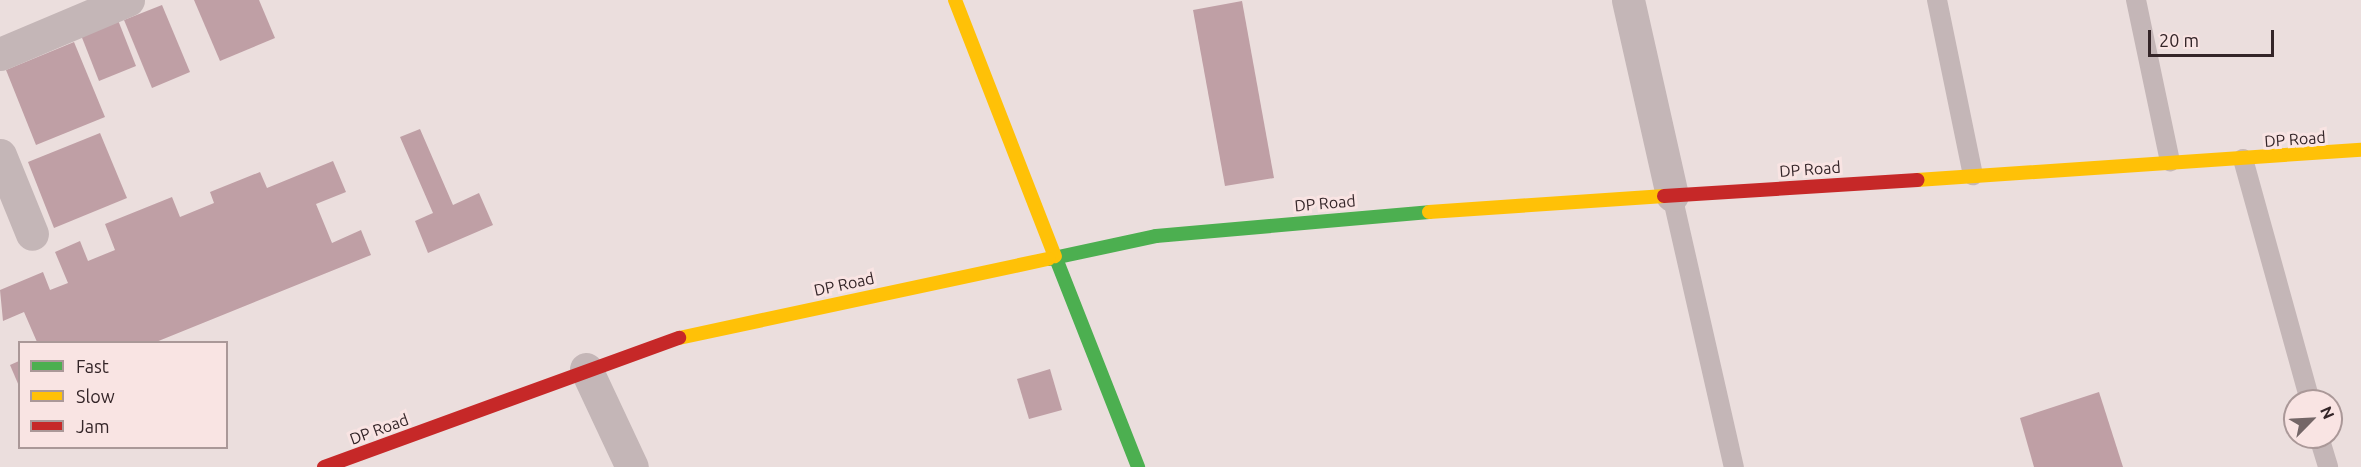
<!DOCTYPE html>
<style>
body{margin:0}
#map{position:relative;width:2361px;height:467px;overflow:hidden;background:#ebdedd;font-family:Ubuntu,sans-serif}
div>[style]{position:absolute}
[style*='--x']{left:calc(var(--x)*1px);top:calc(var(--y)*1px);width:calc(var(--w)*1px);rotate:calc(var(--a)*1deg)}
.building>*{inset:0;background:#bf9fa5}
.lane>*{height:20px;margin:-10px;padding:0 10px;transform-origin:10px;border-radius:10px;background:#c4b6b7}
.street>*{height:33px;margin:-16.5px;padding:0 16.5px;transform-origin:16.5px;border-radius:16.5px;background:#c4b6b7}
.fast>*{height:14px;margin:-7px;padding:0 7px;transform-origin:7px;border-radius:7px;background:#4caf50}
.slow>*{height:14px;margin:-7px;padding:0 7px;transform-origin:7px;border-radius:7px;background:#ffc107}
.jam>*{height:14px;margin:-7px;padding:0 7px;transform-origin:7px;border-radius:7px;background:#c62828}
span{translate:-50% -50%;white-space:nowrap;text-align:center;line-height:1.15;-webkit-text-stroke:6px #f9e4e3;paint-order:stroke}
.street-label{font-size:16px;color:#342528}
.legend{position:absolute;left:18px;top:341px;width:210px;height:108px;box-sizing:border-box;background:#f9e4e3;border:2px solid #aa9898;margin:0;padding:8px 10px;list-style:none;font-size:18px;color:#342528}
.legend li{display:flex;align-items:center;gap:12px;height:30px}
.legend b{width:30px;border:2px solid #aa9898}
.north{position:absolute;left:2283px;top:389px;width:60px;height:60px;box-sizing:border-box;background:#f9e4e3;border:2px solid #aa9898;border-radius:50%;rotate:66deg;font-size:16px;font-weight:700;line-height:24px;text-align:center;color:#342528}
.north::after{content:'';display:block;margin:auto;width:21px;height:27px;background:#746667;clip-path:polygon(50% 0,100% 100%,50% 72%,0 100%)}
.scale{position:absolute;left:2148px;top:30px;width:126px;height:27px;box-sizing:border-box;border:3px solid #342528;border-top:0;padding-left:8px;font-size:18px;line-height:21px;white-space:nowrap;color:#342528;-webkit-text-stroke:4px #f9e4e3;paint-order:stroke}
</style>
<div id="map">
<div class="building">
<div style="clip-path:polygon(194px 0,259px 0,275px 38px,220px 61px)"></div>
<div style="clip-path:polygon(1242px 1px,1274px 178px,1225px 186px,1193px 10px)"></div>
<div style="clip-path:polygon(162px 5px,190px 72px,152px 88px,124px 20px)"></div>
<div style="clip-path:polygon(116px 15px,136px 66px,99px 81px,79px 30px)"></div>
<div style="clip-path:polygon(74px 42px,105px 117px,36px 145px,6px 70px)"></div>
<div style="clip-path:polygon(420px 129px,453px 205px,479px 193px,493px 225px,428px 253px,415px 221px,433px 213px,400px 137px)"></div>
<div style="clip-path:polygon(100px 133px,127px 198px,54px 228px,28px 162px)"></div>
<div style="clip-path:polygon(333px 161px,346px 192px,316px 204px,332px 243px,361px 230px,371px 255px,156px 342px,37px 342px,24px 312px,3px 321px,0 290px,43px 272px,50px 290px,68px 283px,55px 252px,80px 241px,88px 261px,115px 250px,105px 224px,172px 197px,180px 217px,214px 203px,210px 192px,260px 172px,267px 188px)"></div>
<div style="clip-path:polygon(19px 361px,19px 386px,10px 365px)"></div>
<div style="clip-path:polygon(1050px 369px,1062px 410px,1029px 419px,1017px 379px)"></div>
<div style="clip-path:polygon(2099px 392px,2123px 467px,2034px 467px,2020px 418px)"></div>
</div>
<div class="lane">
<div style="--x:1937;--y:0;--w:179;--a:78.4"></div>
<div style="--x:2136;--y:0;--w:165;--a:78.1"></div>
<div style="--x:2243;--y:159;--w:251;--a:74.5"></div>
<div style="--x:1672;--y:195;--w:279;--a:77.2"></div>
<div style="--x:2319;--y:437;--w:31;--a:73"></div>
</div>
<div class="street">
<div style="--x:1628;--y:0;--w:200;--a:77.3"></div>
<div style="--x:0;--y:54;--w:139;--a:-22.9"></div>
<div style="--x:0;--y:155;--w:85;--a:67.9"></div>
<div style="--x:586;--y:369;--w:108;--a:64.9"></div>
</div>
<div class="fast">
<div style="--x:1055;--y:256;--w:227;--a:68.5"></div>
<div style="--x:1049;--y:259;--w:109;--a:-12.1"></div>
<div style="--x:1156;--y:236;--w:274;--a:-5"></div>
</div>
<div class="slow">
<div style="--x:955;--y:0;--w:275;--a:68.7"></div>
<div style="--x:1917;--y:180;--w:445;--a:-3.9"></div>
<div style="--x:1429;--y:212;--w:236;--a:-3.9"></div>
<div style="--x:679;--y:338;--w:378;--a:-12.1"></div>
</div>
<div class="jam">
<div style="--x:1664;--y:196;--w:254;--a:-3.6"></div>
<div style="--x:324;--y:467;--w:378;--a:-20"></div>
</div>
<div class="street-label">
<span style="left:2295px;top:139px;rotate:-4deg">DP Road</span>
<span style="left:1810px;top:169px;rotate:-4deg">DP Road</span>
<span style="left:1325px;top:203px;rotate:-5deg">DP Road</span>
<span style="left:844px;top:284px;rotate:-12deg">DP Road</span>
<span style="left:379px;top:429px;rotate:-20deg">DP Road</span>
</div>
<ul class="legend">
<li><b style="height:8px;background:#4caf50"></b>Fast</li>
<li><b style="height:8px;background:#ffc107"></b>Slow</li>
<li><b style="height:8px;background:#c62828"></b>Jam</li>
</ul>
<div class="north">N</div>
<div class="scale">20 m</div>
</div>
